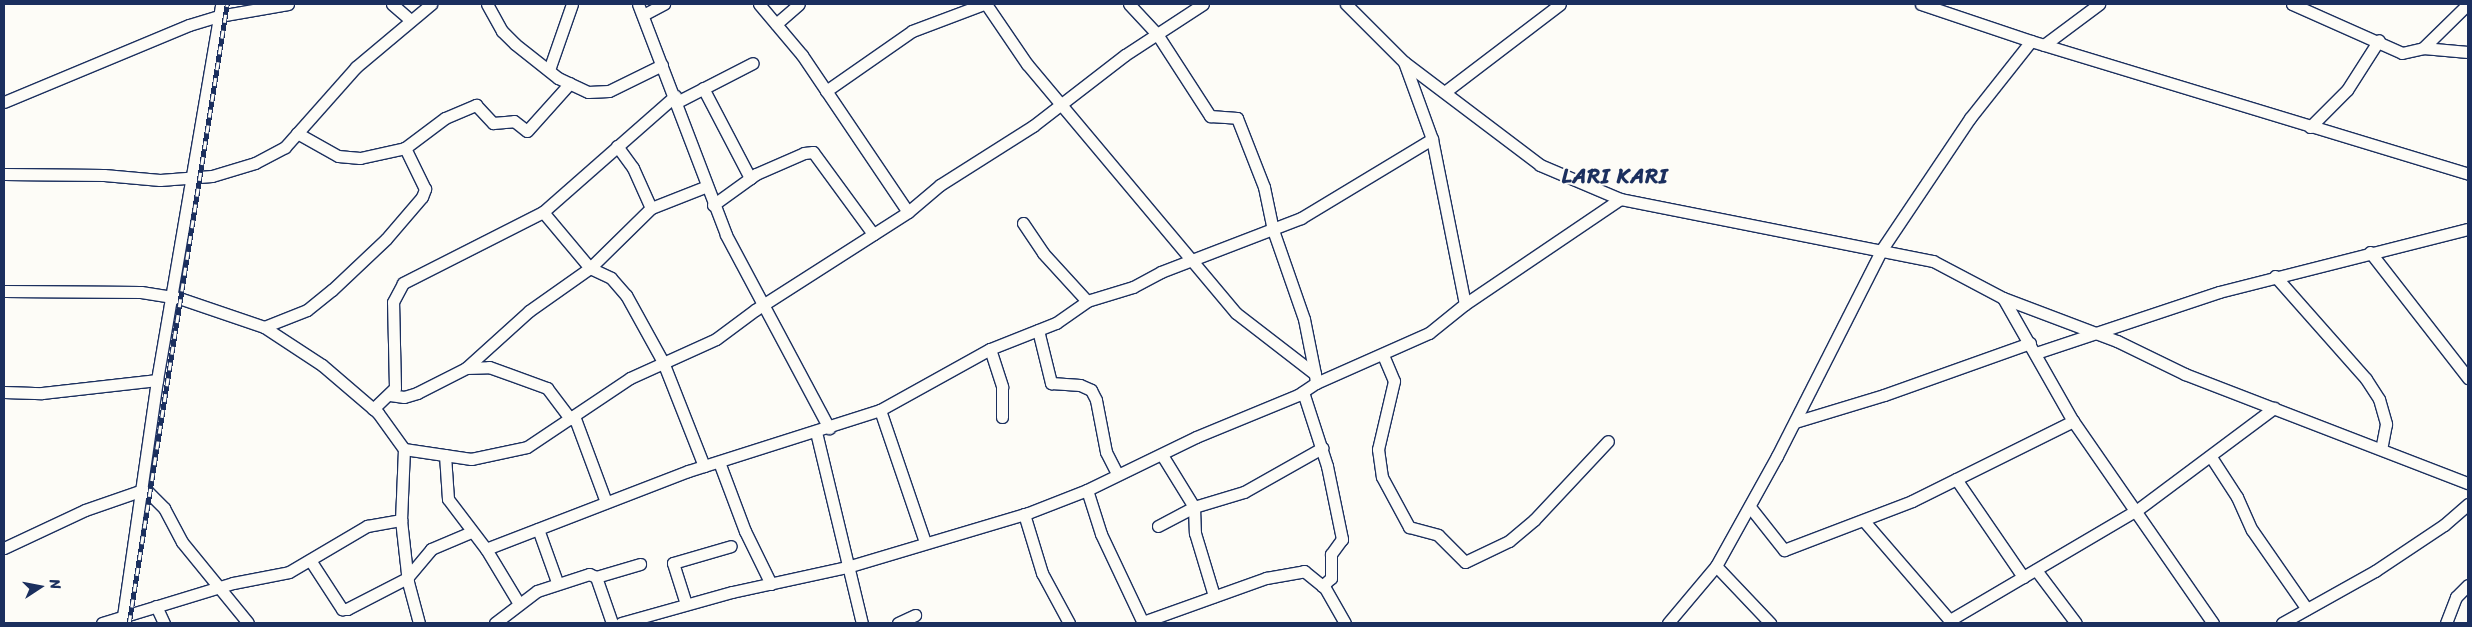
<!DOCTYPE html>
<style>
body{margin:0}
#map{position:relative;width:2472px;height:627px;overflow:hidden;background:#fdfcf7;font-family:Sriracha,sans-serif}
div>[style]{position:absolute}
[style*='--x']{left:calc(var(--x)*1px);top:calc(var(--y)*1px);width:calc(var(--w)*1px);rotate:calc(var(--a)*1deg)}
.roads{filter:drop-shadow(1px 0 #1b2f5e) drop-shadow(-1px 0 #1b2f5e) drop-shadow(0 1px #1b2f5e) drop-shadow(0 -1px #1b2f5e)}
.minor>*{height:11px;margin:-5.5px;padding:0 5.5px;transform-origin:5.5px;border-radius:5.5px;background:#fdfcf7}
.rail>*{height:4.5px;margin-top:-2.25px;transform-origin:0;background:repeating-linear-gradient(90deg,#fdfcf7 0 8px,#1b2f5e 0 16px);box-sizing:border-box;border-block:1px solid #1b2f5e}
span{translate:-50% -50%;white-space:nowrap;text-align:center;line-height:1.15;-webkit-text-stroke:4px #fdfcf7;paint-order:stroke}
.district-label{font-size:21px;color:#1b2f5e;font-weight:700;letter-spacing:1px}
.frame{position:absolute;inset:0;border:5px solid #1b2f5e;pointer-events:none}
.north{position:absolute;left:15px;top:562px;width:50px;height:50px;-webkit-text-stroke:4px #fdfcf7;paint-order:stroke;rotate:79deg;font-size:14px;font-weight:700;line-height:20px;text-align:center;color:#1b2f5e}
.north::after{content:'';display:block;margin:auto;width:18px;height:22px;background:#1b2f5e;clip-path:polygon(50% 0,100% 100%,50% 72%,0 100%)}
</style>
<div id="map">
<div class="roads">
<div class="minor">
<div style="--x:392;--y:4;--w:23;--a:41"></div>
<div style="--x:487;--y:4;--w:31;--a:61"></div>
<div style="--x:502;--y:31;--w:18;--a:45"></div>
<div style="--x:515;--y:44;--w:55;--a:38.3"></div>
<div style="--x:558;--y:78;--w:33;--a:25"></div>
<div style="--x:588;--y:92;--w:21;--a:-3"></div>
<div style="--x:609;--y:91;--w:59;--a:-26.1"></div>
<div style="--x:638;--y:4;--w:247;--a:69.1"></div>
<div style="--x:726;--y:235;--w:219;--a:61.9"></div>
<div style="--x:759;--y:4;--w:67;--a:49.9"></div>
<div style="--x:802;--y:55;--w:189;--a:56"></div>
<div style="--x:986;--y:4;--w:73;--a:55.7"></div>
<div style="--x:1027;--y:64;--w:325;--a:50"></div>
<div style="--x:1236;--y:313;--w:100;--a:37.7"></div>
<div style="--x:1315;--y:374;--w:9;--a:84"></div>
<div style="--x:1129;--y:4;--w:41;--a:47"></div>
<div style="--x:1157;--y:34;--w:98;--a:57.1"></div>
<div style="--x:1210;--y:116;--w:27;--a:4"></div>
<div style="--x:1237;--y:118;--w:74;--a:68.6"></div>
<div style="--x:1264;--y:187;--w:44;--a:78.2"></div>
<div style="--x:1273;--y:230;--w:94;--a:70.8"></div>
<div style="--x:1304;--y:319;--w:56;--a:78.7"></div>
<div style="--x:1346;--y:4;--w:82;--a:45"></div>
<div style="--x:1404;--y:62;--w:171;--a:37.1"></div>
<div style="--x:1540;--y:165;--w:87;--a:23"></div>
<div style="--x:1620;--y:199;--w:319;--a:11.2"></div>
<div style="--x:1933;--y:261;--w:79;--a:27.9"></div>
<div style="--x:2003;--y:298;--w:122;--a:20.7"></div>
<div style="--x:2117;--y:341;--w:76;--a:25.9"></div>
<div style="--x:2185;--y:374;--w:303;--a:21.1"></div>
<div style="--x:1921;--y:4;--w:116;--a:18.6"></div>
<div style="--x:2031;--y:41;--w:457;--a:16.9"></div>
<div style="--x:2292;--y:4;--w:120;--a:24"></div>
<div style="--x:2402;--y:53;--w:22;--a:-13"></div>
<div style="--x:2423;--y:48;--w:63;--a:-44.4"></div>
<div style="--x:643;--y:15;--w:24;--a:-28"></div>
<div style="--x:776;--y:24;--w:30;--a:-41"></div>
<div style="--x:2044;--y:45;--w:69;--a:-36.7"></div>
<div style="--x:2423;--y:48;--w:45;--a:5.1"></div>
<div style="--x:1404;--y:62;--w:82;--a:70"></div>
<div style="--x:1432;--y:139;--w:168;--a:78.7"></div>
<div style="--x:549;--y:70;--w:70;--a:-70.8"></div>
<div style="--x:703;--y:88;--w:102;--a:62.4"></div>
<div style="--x:826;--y:91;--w:105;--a:-34.9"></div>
<div style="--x:912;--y:31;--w:77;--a:-20.6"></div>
<div style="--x:1446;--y:91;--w:143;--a:-37.3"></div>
<div style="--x:4;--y:102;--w:200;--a:-22.6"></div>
<div style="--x:189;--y:25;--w:31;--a:-17"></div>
<div style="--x:219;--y:16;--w:70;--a:-9.9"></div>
<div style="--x:677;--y:102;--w:85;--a:-27.2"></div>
<div style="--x:2310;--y:127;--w:52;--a:-45"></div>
<div style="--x:2347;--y:90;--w:59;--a:-57.4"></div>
<div style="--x:297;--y:133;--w:47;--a:29.3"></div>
<div style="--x:338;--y:156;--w:22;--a:5"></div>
<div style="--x:360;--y:158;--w:46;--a:-12.5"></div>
<div style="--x:405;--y:148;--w:50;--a:-36.9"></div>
<div style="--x:445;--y:118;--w:34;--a:-23"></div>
<div style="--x:476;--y:105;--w:25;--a:47"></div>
<div style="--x:493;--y:123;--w:21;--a:-5"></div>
<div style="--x:514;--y:121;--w:16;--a:38"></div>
<div style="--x:527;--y:131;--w:64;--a:-48.1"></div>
<div style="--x:617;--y:146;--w:27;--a:54"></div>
<div style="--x:633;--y:168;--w:44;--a:65.8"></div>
<div style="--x:4;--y:174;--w:100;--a:0.6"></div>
<div style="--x:104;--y:175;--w:56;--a:5.1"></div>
<div style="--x:160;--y:180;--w:52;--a:-4.4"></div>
<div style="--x:212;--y:176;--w:45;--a:-16.8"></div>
<div style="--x:255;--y:163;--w:34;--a:-28"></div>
<div style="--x:285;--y:147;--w:107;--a:-48.4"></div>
<div style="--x:356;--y:67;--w:98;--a:-40"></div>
<div style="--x:713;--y:205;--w:53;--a:-35.8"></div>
<div style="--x:756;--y:174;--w:52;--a:-23.6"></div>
<div style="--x:804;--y:153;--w:9;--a:-6"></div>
<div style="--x:813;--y:152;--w:102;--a:53.8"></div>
<div style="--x:543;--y:212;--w:73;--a:50"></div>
<div style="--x:590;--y:268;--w:23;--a:25"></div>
<div style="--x:611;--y:278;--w:23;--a:49"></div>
<div style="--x:626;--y:295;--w:77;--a:61.1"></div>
<div style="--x:663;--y:362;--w:112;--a:68.5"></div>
<div style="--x:1023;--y:223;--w:36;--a:56"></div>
<div style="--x:1043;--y:253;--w:65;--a:47.5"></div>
<div style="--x:2370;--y:252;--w:160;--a:52.1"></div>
<div style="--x:2275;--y:276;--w:137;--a:48.5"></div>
<div style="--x:2366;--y:379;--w:24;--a:57"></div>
<div style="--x:2379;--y:399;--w:26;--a:74"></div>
<div style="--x:2386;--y:424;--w:25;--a:101"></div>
<div style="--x:4;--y:291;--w:137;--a:0.4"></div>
<div style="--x:141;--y:292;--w:38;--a:9"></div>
<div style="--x:179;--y:298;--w:90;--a:18.8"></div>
<div style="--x:264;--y:327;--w:69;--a:33.2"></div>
<div style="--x:322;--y:365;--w:74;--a:40.6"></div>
<div style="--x:378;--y:413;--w:44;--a:54.2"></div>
<div style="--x:404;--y:449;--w:71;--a:92.4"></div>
<div style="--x:401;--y:520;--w:62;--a:83.6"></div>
<div style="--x:408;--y:582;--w:42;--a:75"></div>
<div style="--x:2003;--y:298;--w:142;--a:60.4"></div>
<div style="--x:2073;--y:421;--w:246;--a:55.3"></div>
<div style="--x:264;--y:327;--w:46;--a:-21.6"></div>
<div style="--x:307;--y:310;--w:32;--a:-39"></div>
<div style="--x:332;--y:290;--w:74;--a:-43.4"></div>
<div style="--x:386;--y:239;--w:55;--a:-49.4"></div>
<div style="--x:422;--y:197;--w:9;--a:-69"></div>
<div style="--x:425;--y:189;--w:46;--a:-116"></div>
<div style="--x:1038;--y:330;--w:55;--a:76.2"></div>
<div style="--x:1051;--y:383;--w:29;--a:4"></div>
<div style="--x:1080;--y:385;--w:12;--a:24"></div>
<div style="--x:1091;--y:390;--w:11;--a:63"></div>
<div style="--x:1096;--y:400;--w:53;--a:79.1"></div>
<div style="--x:1106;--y:452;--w:25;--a:63"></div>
<div style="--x:990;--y:349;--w:40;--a:72"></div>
<div style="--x:1002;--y:387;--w:30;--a:90"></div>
<div style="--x:2036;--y:353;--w:193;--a:-18.4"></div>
<div style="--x:2219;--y:292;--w:257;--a:-14.2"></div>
<div style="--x:1383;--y:355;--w:28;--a:67"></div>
<div style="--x:1394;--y:381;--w:70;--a:103.2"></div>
<div style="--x:1378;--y:449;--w:28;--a:82"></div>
<div style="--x:1382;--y:477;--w:57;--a:61.6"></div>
<div style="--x:1409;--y:527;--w:30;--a:15"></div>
<div style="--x:1438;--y:535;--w:38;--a:45"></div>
<div style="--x:1465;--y:562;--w:49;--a:-25.5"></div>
<div style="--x:1509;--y:541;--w:33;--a:-40"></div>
<div style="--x:1534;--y:520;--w:108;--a:-46.9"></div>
<div style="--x:466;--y:368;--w:85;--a:-42.1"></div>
<div style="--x:529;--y:311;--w:75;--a:-35.2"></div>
<div style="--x:590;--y:268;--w:86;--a:-44.5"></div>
<div style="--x:651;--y:208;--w:60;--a:-21.4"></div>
<div style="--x:4;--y:392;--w:38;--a:2"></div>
<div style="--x:42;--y:393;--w:116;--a:-6.4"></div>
<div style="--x:1303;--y:392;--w:78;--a:72"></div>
<div style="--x:1327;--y:466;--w:75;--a:78.4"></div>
<div style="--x:1342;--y:539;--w:19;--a:126"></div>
<div style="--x:1331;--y:554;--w:24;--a:90"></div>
<div style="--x:1331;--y:578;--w:12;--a:138"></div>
<div style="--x:390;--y:395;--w:14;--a:8"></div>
<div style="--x:404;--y:397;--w:14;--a:-17"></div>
<div style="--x:417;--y:393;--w:55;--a:-27"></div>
<div style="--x:466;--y:368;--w:23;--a:-2"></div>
<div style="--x:489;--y:367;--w:62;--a:19.9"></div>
<div style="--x:547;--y:388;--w:39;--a:53"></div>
<div style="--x:373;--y:409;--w:30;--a:-44"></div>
<div style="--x:395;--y:388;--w:86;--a:-91.3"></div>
<div style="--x:393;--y:302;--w:21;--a:-62"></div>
<div style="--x:403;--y:283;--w:157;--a:-26.9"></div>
<div style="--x:543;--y:212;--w:176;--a:-41.3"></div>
<div style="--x:880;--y:410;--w:139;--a:71.2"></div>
<div style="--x:574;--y:416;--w:92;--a:69.6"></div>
<div style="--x:1795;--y:422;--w:93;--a:-16.9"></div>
<div style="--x:1884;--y:395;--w:155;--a:-19.6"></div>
<div style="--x:816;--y:432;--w:196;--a:76.5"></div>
<div style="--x:404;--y:449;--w:68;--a:8.5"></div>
<div style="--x:471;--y:459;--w:57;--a:-12.1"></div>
<div style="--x:527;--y:447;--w:124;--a:-33.8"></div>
<div style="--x:630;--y:378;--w:94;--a:-24.4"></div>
<div style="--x:716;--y:339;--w:49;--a:-36.6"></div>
<div style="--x:755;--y:310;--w:182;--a:-32.6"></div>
<div style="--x:908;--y:212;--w:42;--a:-40.2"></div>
<div style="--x:940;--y:185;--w:110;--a:-32.4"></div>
<div style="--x:1033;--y:126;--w:116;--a:-37.7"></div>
<div style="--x:1125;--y:55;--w:93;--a:-33.2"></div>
<div style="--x:445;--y:455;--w:44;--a:86.1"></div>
<div style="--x:448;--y:499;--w:63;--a:52.8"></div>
<div style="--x:486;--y:549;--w:62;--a:58.9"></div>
<div style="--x:1162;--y:455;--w:61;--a:58.4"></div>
<div style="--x:1194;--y:507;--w:26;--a:88"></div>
<div style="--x:1195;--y:533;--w:66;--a:73.2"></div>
<div style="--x:2211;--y:457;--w:48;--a:57"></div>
<div style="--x:2237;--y:497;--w:36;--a:66"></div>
<div style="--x:2252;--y:530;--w:96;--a:55.2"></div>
<div style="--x:719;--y:462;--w:74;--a:69.4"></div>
<div style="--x:745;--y:531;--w:59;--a:63.9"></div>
<div style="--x:1956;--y:479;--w:119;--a:55.6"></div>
<div style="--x:1087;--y:490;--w:46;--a:72.3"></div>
<div style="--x:1101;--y:534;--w:98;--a:64.7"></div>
<div style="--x:1750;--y:507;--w:55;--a:51.7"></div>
<div style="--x:1784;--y:550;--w:137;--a:-20.9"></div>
<div style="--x:1912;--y:501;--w:180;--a:-26.4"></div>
<div style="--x:1024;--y:514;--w:62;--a:73"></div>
<div style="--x:1042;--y:573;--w:57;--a:61.6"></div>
<div style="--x:1864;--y:521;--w:135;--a:49.2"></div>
<div style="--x:1158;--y:526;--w:41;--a:-27.8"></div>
<div style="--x:1194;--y:507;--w:52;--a:-16.7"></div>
<div style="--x:1244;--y:492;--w:90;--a:-29.4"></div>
<div style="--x:538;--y:529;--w:56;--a:70.3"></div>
<div style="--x:4;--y:548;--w:89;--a:-25.1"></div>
<div style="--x:85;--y:510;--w:58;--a:-19.1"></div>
<div style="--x:140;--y:491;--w:8;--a:7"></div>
<div style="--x:148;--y:492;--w:23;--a:45"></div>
<div style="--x:164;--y:508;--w:38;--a:62"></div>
<div style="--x:182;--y:542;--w:104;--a:50.8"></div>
<div style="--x:486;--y:549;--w:217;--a:-21.1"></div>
<div style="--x:688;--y:471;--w:201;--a:-17.6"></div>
<div style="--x:880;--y:410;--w:126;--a:-29"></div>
<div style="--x:990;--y:349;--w:71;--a:-21.5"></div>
<div style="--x:1056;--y:323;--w:38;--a:-35"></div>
<div style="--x:1087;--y:301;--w:48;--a:-16.9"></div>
<div style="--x:1133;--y:287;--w:32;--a:-28"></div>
<div style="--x:1161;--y:272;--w:150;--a:-21.1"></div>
<div style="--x:1301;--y:218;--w:153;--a:-31.1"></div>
<div style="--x:310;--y:560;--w:59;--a:56.9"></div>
<div style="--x:342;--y:609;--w:5;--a:0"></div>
<div style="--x:347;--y:609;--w:68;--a:-27.3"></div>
<div style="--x:407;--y:578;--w:38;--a:-50"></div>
<div style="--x:431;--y:549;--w:43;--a:-23"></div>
<div style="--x:1716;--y:566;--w:79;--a:46.5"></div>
<div style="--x:2036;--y:570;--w:66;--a:53"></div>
<div style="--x:596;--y:577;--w:46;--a:-16.5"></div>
<div style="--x:686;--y:604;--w:43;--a:-107.6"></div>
<div style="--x:673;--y:563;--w:60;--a:-16.3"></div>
<div style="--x:156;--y:606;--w:19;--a:65"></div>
<div style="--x:1950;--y:620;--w:217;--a:-30.5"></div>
<div style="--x:2137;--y:510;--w:171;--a:-36.7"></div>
<div style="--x:1143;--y:622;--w:131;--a:-19.7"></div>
<div style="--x:1266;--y:578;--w:39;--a:-10"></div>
<div style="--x:1304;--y:571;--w:27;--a:39"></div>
<div style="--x:1325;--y:588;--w:40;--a:60.3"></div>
<div style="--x:102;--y:623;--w:137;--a:-17"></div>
<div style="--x:233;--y:583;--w:57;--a:-11.1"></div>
<div style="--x:289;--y:572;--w:91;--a:-30.5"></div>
<div style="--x:367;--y:526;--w:35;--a:-10"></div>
<div style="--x:122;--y:623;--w:246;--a:-81.8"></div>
<div style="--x:157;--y:380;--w:381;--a:-80.3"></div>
<div style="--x:495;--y:623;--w:53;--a:-37.3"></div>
<div style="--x:537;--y:591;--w:55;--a:-18.1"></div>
<div style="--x:589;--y:574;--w:8;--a:23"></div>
<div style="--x:596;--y:577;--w:49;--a:70.8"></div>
<div style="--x:621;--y:623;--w:115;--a:-15.6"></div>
<div style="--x:732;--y:592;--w:118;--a:-12.3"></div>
<div style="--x:847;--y:567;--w:189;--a:-16.6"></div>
<div style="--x:1028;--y:513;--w:63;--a:-21.3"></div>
<div style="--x:1087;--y:490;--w:121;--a:-25.9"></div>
<div style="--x:1196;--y:437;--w:110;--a:-22.4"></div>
<div style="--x:1298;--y:395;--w:22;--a:-34"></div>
<div style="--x:1316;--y:383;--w:124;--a:-23.9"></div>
<div style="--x:1429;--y:333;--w:46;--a:-38.9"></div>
<div style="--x:1465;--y:304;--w:187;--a:-34.1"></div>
<div style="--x:898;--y:623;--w:19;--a:-25"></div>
<div style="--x:1668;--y:623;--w:75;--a:-49.9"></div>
<div style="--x:1716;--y:566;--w:126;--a:-61"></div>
<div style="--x:1777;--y:456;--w:232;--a:-63.1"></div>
<div style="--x:1882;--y:249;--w:158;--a:-56.1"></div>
<div style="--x:1970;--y:118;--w:98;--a:-51.6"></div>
<div style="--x:2282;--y:623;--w:107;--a:-29.2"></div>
<div style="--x:2375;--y:571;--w:83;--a:-33.7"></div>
<div style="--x:2444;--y:525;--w:32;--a:-41"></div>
<div style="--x:2446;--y:623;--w:28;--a:-69"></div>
<div style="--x:2456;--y:597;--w:17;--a:-45"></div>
</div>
</div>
<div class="rail">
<div style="--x:129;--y:623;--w:627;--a:-81"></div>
</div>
<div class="district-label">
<span style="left:1615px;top:176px">LARI KARI</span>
</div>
<div class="frame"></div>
<div class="north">N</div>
</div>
